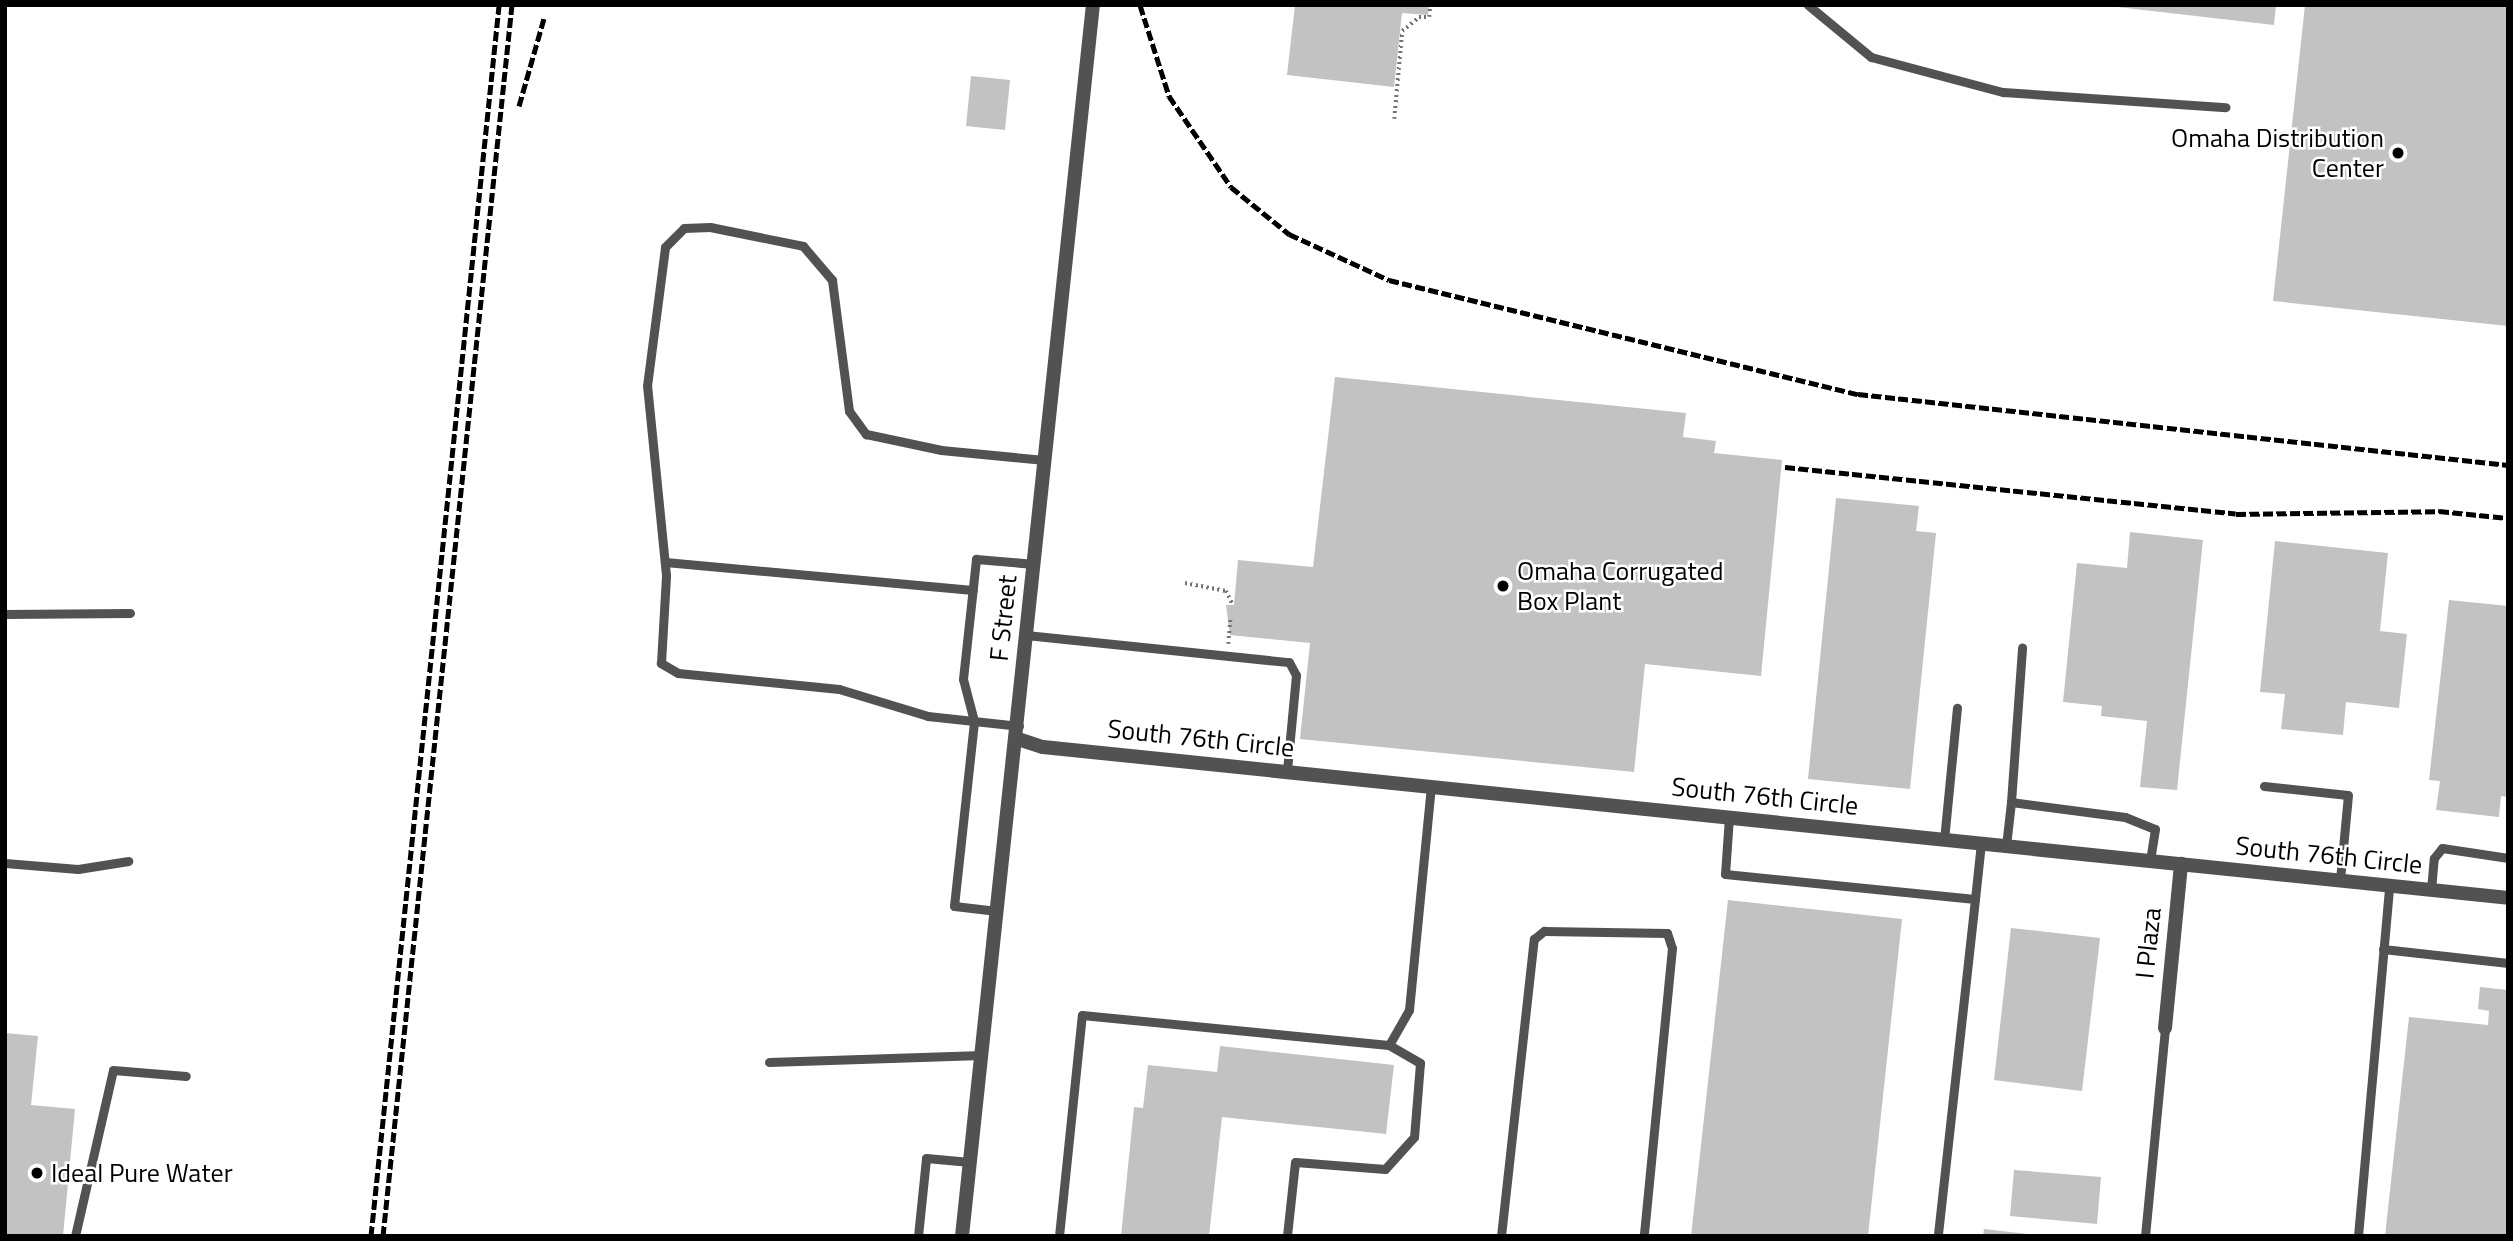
<!DOCTYPE html>
<style>
body{margin:0}
#map{position:relative;width:2513px;height:1241px;overflow:hidden;background:#fff;font-family:"Titillium Web",sans-serif}
div>[style]{position:absolute}
[style*='--x']{left:calc(var(--x)*1px);top:calc(var(--y)*1px);width:calc(var(--w)*1px);rotate:calc(var(--a)*1deg)}
.building>*{inset:0;background:#c2c2c2}
.path>*{height:3.5px;margin-top:-1.75px;transform-origin:0;background:repeating-linear-gradient(90deg,#747474 0 2px,transparent 0 5.5px)}
.service>*{height:9px;margin:-4.5px;padding:0 4.5px;transform-origin:4.5px;border-radius:4.5px;background:#525252}
.minor>*{height:14px;margin:-7px;padding:0 7px;transform-origin:7px;border-radius:7px;background:#525252}
.tertiary>*{height:14px;margin:-7px;padding:0 7px;transform-origin:7px;border-radius:7px;background:#525252}
.rail>*{height:5px;margin-top:-2.5px;transform-origin:0;background:repeating-linear-gradient(90deg,#000 0 10px,transparent 0 13.5px)}
.dots>*{width:19px;height:19px;translate:-50% -50%;box-sizing:border-box;border:4px solid #fff;border-radius:50%}
span{translate:-50% -50%;white-space:nowrap;text-align:center;line-height:1.15;-webkit-text-stroke:5px #fff;paint-order:stroke}
.poi-label{font-size:26px;color:#000}
.right{translate:-100% -50%;text-align:right}
.left{translate:0 -50%;text-align:left}
.street-label{font-size:26px;color:#000}
.frame{position:absolute;inset:0;border:7px solid #000;pointer-events:none}
</style>
<div id="map">
<div class="building">
<div style="clip-path:polygon(1295px 5px,1429px 5px,1428px 15px,1402px 13px,1394px 87px,1287px 75px)"></div>
<div style="clip-path:polygon(2100px 5px,2276px 5px,2274px 25px)"></div>
<div style="clip-path:polygon(2305px 5px,2508px 5px,2508px 326px,2273px 301px)"></div>
<div style="clip-path:polygon(971px 76px,1010px 80px,1005px 130px,966px 126px)"></div>
<div style="clip-path:polygon(1335px 377px,1686px 413px,1683px 437px,1716px 441px,1714px 453px,1782px 460px,1761px 676px,1645px 664px,1634px 772px,1300px 739px,1310px 643px,1230px 635px,1226px 605px,1234px 605px,1238px 560px,1313px 567px)"></div>
<div style="clip-path:polygon(1836px 498px,1919px 506px,1916px 531px,1936px 533px,1910px 789px,1808px 779px)"></div>
<div style="clip-path:polygon(2130px 532px,2203px 540px,2177px 790px,2140px 787px,2147px 721px,2101px 716px,2102px 706px,2063px 702px,2077px 563px,2127px 568px)"></div>
<div style="clip-path:polygon(2275px 541px,2388px 553px,2380px 631px,2407px 634px,2399px 708px,2346px 702px,2343px 735px,2281px 729px,2285px 694px,2260px 692px)"></div>
<div style="clip-path:polygon(2449px 600px,2508px 606px,2508px 797px,2501px 796px,2499px 817px,2436px 810px,2440px 781px,2429px 780px)"></div>
<div style="clip-path:polygon(1728px 900px,1902px 919px,1868px 1236px,1691px 1236px)"></div>
<div style="clip-path:polygon(2011px 928px,2100px 938px,2082px 1091px,1994px 1080px)"></div>
<div style="clip-path:polygon(2480px 987px,2508px 990px,2508px 1236px,2385px 1236px,2409px 1017px,2488px 1025px,2489px 1011px,2478px 1009px)"></div>
<div style="clip-path:polygon(5px 1033px,38px 1036px,31px 1105px,75px 1109px,63px 1236px,5px 1236px)"></div>
<div style="clip-path:polygon(1220px 1046px,1394px 1065px,1386px 1134px,1222px 1117px,1209px 1236px,1121px 1236px,1134px 1107px,1143px 1108px,1148px 1065px,1217px 1072px)"></div>
<div style="clip-path:polygon(2014px 1170px,2101px 1177px,2097px 1224px,2010px 1216px)"></div>
<div style="clip-path:polygon(1984px 1229px,2028px 1234px,2028px 1236px,1983px 1236px)"></div>
</div>
<div class="path">
<div style="--x:1394;--y:119;--w:88;--a:-84.8"></div>
<div style="--x:1402;--y:31;--w:22;--a:-39"></div>
<div style="--x:1419;--y:17;--w:10;--a:0"></div>
<div style="--x:1429;--y:17;--w:12;--a:-85"></div>
<div style="--x:1185;--y:583;--w:42;--a:11"></div>
<div style="--x:1226;--y:591;--w:16;--a:63"></div>
<div style="--x:1228;--y:644;--w:25;--a:-85"></div>
</div>
<div class="service">
<div style="--x:1808;--y:5;--w:82;--a:39.5"></div>
<div style="--x:1871;--y:57;--w:137;--a:14.9"></div>
<div style="--x:2003;--y:92;--w:223;--a:3.9"></div>
<div style="--x:665;--y:562;--w:309;--a:5.2"></div>
<div style="--x:5;--y:614;--w:125;--a:-0.5"></div>
<div style="--x:1026;--y:635;--w:264;--a:5.9"></div>
<div style="--x:1289;--y:662;--w:15;--a:62"></div>
<div style="--x:1296;--y:675;--w:96;--a:95.4"></div>
<div style="--x:1019;--y:726;--w:92;--a:-173.7"></div>
<div style="--x:928;--y:716;--w:93;--a:-163.1"></div>
<div style="--x:839;--y:689;--w:162;--a:-174.3"></div>
<div style="--x:678;--y:673;--w:20;--a:-150"></div>
<div style="--x:661;--y:663;--w:88;--a:-86.7"></div>
<div style="--x:666;--y:575;--w:190;--a:-95.7"></div>
<div style="--x:647;--y:386;--w:140;--a:-82.6"></div>
<div style="--x:665;--y:247;--w:27;--a:-45"></div>
<div style="--x:684;--y:228;--w:26;--a:-2"></div>
<div style="--x:710;--y:227;--w:95;--a:11.5"></div>
<div style="--x:803;--y:246;--w:45;--a:49.5"></div>
<div style="--x:832;--y:280;--w:132;--a:82.6"></div>
<div style="--x:849;--y:411;--w:29;--a:54"></div>
<div style="--x:866;--y:434;--w:77;--a:12"></div>
<div style="--x:941;--y:450;--w:104;--a:5.5"></div>
<div style="--x:2264;--y:786;--w:84;--a:6.1"></div>
<div style="--x:2348;--y:795;--w:85;--a:95.4"></div>
<div style="--x:2011;--y:802;--w:155;--a:-85.9"></div>
<div style="--x:1729;--y:817;--w:57;--a:94"></div>
<div style="--x:1725;--y:874;--w:251;--a:5.7"></div>
<div style="--x:1975;--y:899;--w:339;--a:96.3"></div>
<div style="--x:1944;--y:840;--w:133;--a:-84.4"></div>
<div style="--x:2006;--y:846;--w:44;--a:-83.5"></div>
<div style="--x:2011;--y:802;--w:115;--a:7.5"></div>
<div style="--x:2125;--y:817;--w:32;--a:22"></div>
<div style="--x:2155;--y:829;--w:32;--a:99"></div>
<div style="--x:5;--y:863;--w:73;--a:4.7"></div>
<div style="--x:78;--y:869;--w:51;--a:-9.1"></div>
<div style="--x:2431;--y:890;--w:32;--a:-85"></div>
<div style="--x:2434;--y:858;--w:13;--a:-51"></div>
<div style="--x:2442;--y:848;--w:67;--a:8.6"></div>
<div style="--x:1975;--y:899;--w:56;--a:-83.9"></div>
<div style="--x:997;--y:911;--w:43;--a:-173.4"></div>
<div style="--x:954;--y:906;--w:186;--a:-83.8"></div>
<div style="--x:974;--y:721;--w:43;--a:-104.7"></div>
<div style="--x:963;--y:679;--w:121;--a:-83.8"></div>
<div style="--x:976;--y:559;--w:58;--a:4.9"></div>
<div style="--x:2383;--y:949;--w:126;--a:6.4"></div>
<div style="--x:1389;--y:1045;--w:40;--a:-60.3"></div>
<div style="--x:1409;--y:1010;--w:225;--a:-84.4"></div>
<div style="--x:769;--y:1062;--w:213;--a:-1.9"></div>
<div style="--x:75;--y:1236;--w:170;--a:-77.1"></div>
<div style="--x:113;--y:1070;--w:73;--a:4.7"></div>
<div style="--x:918;--y:1236;--w:78;--a:-84.1"></div>
<div style="--x:926;--y:1158;--w:44;--a:5.2"></div>
<div style="--x:1059;--y:1236;--w:222;--a:-84.1"></div>
<div style="--x:1082;--y:1015;--w:308;--a:5.6"></div>
<div style="--x:1389;--y:1045;--w:36;--a:30"></div>
<div style="--x:1420;--y:1063;--w:74;--a:94.6"></div>
<div style="--x:1414;--y:1137;--w:43;--a:132.2"></div>
<div style="--x:1385;--y:1169;--w:90;--a:-175.6"></div>
<div style="--x:1295;--y:1162;--w:74;--a:96.2"></div>
<div style="--x:1501;--y:1236;--w:299;--a:-83.7"></div>
<div style="--x:1534;--y:939;--w:13;--a:-39"></div>
<div style="--x:1544;--y:931;--w:123;--a:0.9"></div>
<div style="--x:1667;--y:933;--w:16;--a:72"></div>
<div style="--x:1672;--y:948;--w:289;--a:95.6"></div>
<div style="--x:2145;--y:1236;--w:209;--a:-84.5"></div>
<div style="--x:2358;--y:1236;--w:351;--a:-84.9"></div>
</div>
<div class="minor">
<div style="--x:1018;--y:739;--w:26;--a:18"></div>
<div style="--x:1043;--y:747;--w:1473;--a:5.88"></div>
<div style="--x:2165;--y:1028;--w:165;--a:-84.4"></div>
</div>
<div class="tertiary">
<div style="--x:962;--y:1236;--w:1238;--a:-83.93"></div>
</div>
<div class="rail">
<div style="--x:1140;--y:5;--w:96;--a:72.3"></div>
<div style="--x:1169;--y:96;--w:110;--a:55.7"></div>
<div style="--x:1231;--y:187;--w:75;--a:39"></div>
<div style="--x:1289;--y:234;--w:110;--a:24.7"></div>
<div style="--x:1389;--y:280;--w:483;--a:13.7"></div>
<div style="--x:1858;--y:394;--w:654;--a:6.23"></div>
<div style="--x:519;--y:106;--w:91;--a:-74.1"></div>
<div style="--x:1785;--y:467;--w:453;--a:5.9"></div>
<div style="--x:2236;--y:514;--w:203;--a:-0.8"></div>
<div style="--x:2439;--y:511;--w:69;--a:5.8"></div>
<div style="--x:371;--y:1236;--w:1238;--a:-84.06"></div>
<div style="--x:383;--y:1236;--w:1238;--a:-84.02"></div>
</div>
<div class="dots">
<div style="left:2398px;top:153px;background:#000"></div>
<div style="left:1503px;top:586px;background:#000"></div>
<div style="left:37px;top:1173px;background:#000"></div>
</div>
<div class="poi-label">
<span class="right" style="left:2384px;top:153px">Omaha Distribution<br>Center</span>
<span class="left" style="left:1517px;top:586px">Omaha Corrugated<br>Box Plant</span>
<span class="left" style="left:51px;top:1173px">Ideal Pure Water</span>
</div>
<div class="street-label">
<span style="left:1003px;top:618px;rotate:-84deg">F Street</span>
<span style="left:1201px;top:738px;rotate:6deg">South 76th Circle</span>
<span style="left:1765px;top:796px;rotate:6deg">South 76th Circle</span>
<span style="left:2329px;top:855px;rotate:6deg">South 76th Circle</span>
<span style="left:2148px;top:943px;rotate:-84deg">I Plaza</span>
</div>
<div class="frame"></div>
</div>
